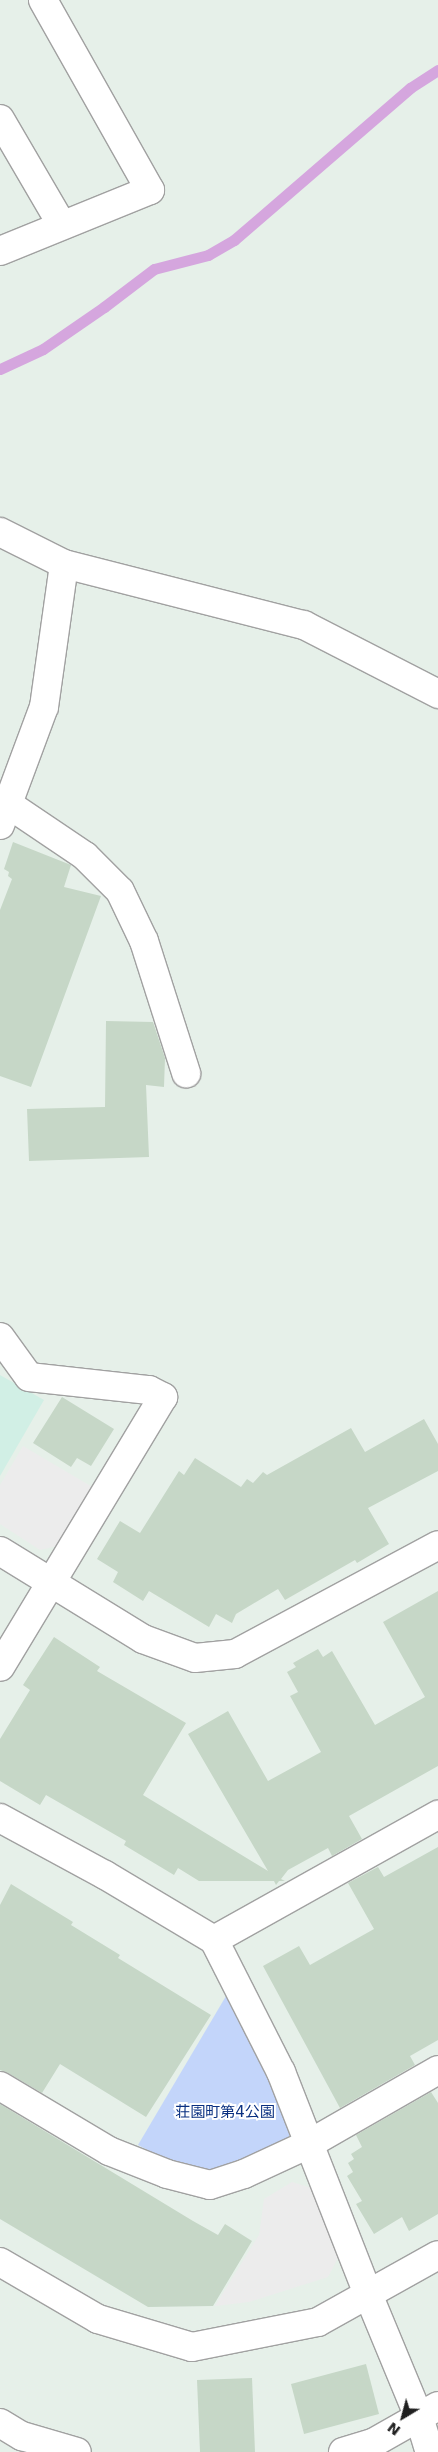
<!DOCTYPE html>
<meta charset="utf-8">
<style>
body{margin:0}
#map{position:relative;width:438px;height:2452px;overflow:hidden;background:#e6f0e9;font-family:"DejaVu Sans","Noto Sans JP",sans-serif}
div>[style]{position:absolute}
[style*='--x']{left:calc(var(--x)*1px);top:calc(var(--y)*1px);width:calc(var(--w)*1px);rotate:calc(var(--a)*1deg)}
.farmland>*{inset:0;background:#d1efe5}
.park>*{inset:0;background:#c3d5fa}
.parking>*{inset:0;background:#ececec}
.stream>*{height:11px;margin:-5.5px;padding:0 5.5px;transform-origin:5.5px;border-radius:5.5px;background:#d5a6de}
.building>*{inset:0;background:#c6d7c7}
.roads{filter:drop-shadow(1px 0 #a1a1a1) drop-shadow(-1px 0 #a1a1a1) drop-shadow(0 1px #a1a1a1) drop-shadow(0 -1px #a1a1a1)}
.minor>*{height:28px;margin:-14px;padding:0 14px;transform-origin:14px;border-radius:14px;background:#fff}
.tertiary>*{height:28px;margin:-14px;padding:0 14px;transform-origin:14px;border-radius:14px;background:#fff}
span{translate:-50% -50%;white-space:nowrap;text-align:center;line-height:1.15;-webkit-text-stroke:4px #fff;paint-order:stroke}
.park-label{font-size:15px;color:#0a3081}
.north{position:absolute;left:378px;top:2392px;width:50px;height:50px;-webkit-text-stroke:4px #fff;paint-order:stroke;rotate:217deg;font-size:14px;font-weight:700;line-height:20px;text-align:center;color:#202020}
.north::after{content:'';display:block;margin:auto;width:18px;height:22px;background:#202020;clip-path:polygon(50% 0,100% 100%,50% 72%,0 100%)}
</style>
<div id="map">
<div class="farmland">
<div style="clip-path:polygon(0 1375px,44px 1400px,0 1476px)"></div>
</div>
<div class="park">
<div style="clip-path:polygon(229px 1991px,294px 2123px,284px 2150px,216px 2173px,184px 2169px,138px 2145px)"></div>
</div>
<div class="parking">
<div style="clip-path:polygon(23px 1446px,94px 1488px,57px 1546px,40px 1550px,0 1524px,0 1485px)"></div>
<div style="clip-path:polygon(292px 2182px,315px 2189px,340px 2254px,328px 2277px,249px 2302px,215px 2306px,259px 2235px,264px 2199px)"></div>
</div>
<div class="stream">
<div style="--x:0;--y:369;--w:47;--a:-24.9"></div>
<div style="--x:43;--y:349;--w:74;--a:-34.5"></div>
<div style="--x:104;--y:307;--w:63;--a:-37.2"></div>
<div style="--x:154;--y:269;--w:56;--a:-14.5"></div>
<div style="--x:208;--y:255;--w:30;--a:-30"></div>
<div style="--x:234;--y:240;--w:233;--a:-40.8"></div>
<div style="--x:410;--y:88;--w:33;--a:-33"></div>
</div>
<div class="building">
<div style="clip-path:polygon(13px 842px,71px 865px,64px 887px,101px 896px,31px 1087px,0 1076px,0 910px,12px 879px,8px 876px,9px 872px,4px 869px)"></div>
<div style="clip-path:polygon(106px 1021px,153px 1022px,165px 1058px,164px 1087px,146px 1085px,149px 1157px,29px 1161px,27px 1109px,105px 1107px)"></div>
<div style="clip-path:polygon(62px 1397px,114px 1429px,91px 1466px,77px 1458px,71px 1467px,33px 1443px)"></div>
<div style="clip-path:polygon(424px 1419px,438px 1444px,438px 1471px,368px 1508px,389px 1544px,357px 1563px,355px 1560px,285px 1600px,278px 1589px,236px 1614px,232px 1623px,216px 1614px,209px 1627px,149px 1591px,143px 1601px,113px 1582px,118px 1572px,97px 1559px,120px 1521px,140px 1533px,179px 1471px,184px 1475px,195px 1458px,241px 1487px,247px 1479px,253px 1483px,263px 1472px,267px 1475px,351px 1428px,365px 1452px)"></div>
<div style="clip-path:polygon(438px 1591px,438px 1766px,349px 1816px,362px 1839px,332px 1856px,328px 1848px,288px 1870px,281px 1879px,285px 1881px,279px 1881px,276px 1885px,274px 1881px,199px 1881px,178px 1868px,174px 1875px,124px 1845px,126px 1841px,46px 1795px,40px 1805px,0 1781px,0 1739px,30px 1690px,23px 1685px,54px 1637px,100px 1667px,97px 1671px,186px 1723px,143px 1795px,268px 1871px,188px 1734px,228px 1711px,268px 1781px,321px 1752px,290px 1696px,298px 1692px,287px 1672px,296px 1667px,293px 1663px,318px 1649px,323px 1657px,332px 1651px,375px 1725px,425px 1697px,383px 1622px)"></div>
<div style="clip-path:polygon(438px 1847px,438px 2040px,410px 2056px,415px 2065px,340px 2108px,263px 1966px,299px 1946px,310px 1965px,374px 1929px,348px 1883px,378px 1867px,384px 1877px)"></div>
<div style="clip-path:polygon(11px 1884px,73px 1922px,71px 1925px,120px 1955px,118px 1958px,211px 2015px,146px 2117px,60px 2064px,42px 2093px,8px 2073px,0 2070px,0 1905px)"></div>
<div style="clip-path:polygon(431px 2092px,438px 2103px,438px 2214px,409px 2231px,402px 2217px,374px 2234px,356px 2204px,362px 2201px,347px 2176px,353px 2172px,348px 2163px,354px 2159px,351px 2154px,362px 2147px,356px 2135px)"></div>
<div style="clip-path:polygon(0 2104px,193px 2221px,218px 2235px,225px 2224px,252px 2241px,213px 2306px,148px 2307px,0 2219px)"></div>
<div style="clip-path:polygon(366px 2364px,379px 2414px,304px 2434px,291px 2384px)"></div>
<div style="clip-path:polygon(252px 2378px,255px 2452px,200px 2452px,197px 2380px)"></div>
</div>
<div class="roads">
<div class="minor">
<div style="--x:0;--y:119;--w:123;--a:59.7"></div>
<div style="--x:0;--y:251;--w:162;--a:-22.1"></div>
<div style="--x:150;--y:190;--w:218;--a:-119.4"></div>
<div style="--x:0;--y:532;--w:72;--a:26.6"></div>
<div style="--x:64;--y:564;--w:248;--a:14.3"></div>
<div style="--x:304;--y:625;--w:151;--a:27.2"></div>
<div style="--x:8;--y:804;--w:93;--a:34"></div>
<div style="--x:85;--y:856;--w:49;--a:45"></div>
<div style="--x:120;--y:891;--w:55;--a:64.4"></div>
<div style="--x:144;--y:941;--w:139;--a:72.3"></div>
<div style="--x:0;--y:825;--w:126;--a:-69.6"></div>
<div style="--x:44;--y:707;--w:144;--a:-82"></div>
<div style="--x:0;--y:1337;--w:49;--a:54.1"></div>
<div style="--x:29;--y:1377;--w:121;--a:6.2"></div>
<div style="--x:149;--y:1390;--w:16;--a:27"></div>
<div style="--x:163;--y:1397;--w:315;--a:121.1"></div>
<div style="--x:0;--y:1551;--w:168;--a:31.6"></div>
<div style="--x:143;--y:1639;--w:55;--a:20.1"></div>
<div style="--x:195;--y:1658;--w:40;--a:-5.7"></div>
<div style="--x:235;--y:1654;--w:230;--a:-28.2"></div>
<div style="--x:0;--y:1818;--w:119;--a:28.5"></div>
<div style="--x:105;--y:1875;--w:127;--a:30.8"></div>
<div style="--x:214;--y:1940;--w:148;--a:63.1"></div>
<div style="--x:281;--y:2072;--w:238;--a:68.6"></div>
<div style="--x:214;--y:1940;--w:257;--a:-29.2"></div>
<div style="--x:0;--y:2086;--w:127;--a:30.8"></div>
<div style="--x:109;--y:2151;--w:62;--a:21.6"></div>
<div style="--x:167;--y:2174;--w:44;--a:14.3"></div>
<div style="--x:210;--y:2185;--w:36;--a:-18"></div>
<div style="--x:244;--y:2174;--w:72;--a:-24.8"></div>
<div style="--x:309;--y:2144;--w:149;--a:-29.8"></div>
<div style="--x:0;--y:2423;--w:26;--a:31"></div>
<div style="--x:22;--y:2436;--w:57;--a:16.2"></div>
<div style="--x:343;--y:2452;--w:31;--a:-17"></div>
<div style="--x:373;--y:2443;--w:75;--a:-29.6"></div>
</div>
<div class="tertiary">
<div style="--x:0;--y:2262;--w:113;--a:30.2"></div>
<div style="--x:98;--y:2319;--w:98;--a:16.6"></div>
<div style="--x:192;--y:2347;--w:128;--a:-11.2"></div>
<div style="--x:318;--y:2322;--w:137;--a:-29.2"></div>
<div style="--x:368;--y:2294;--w:133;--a:67.5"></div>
<div style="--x:419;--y:2417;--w:37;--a:73"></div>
</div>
</div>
<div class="park-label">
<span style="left:225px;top:2113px">荘園町第4公園</span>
</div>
<div class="north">N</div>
</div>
